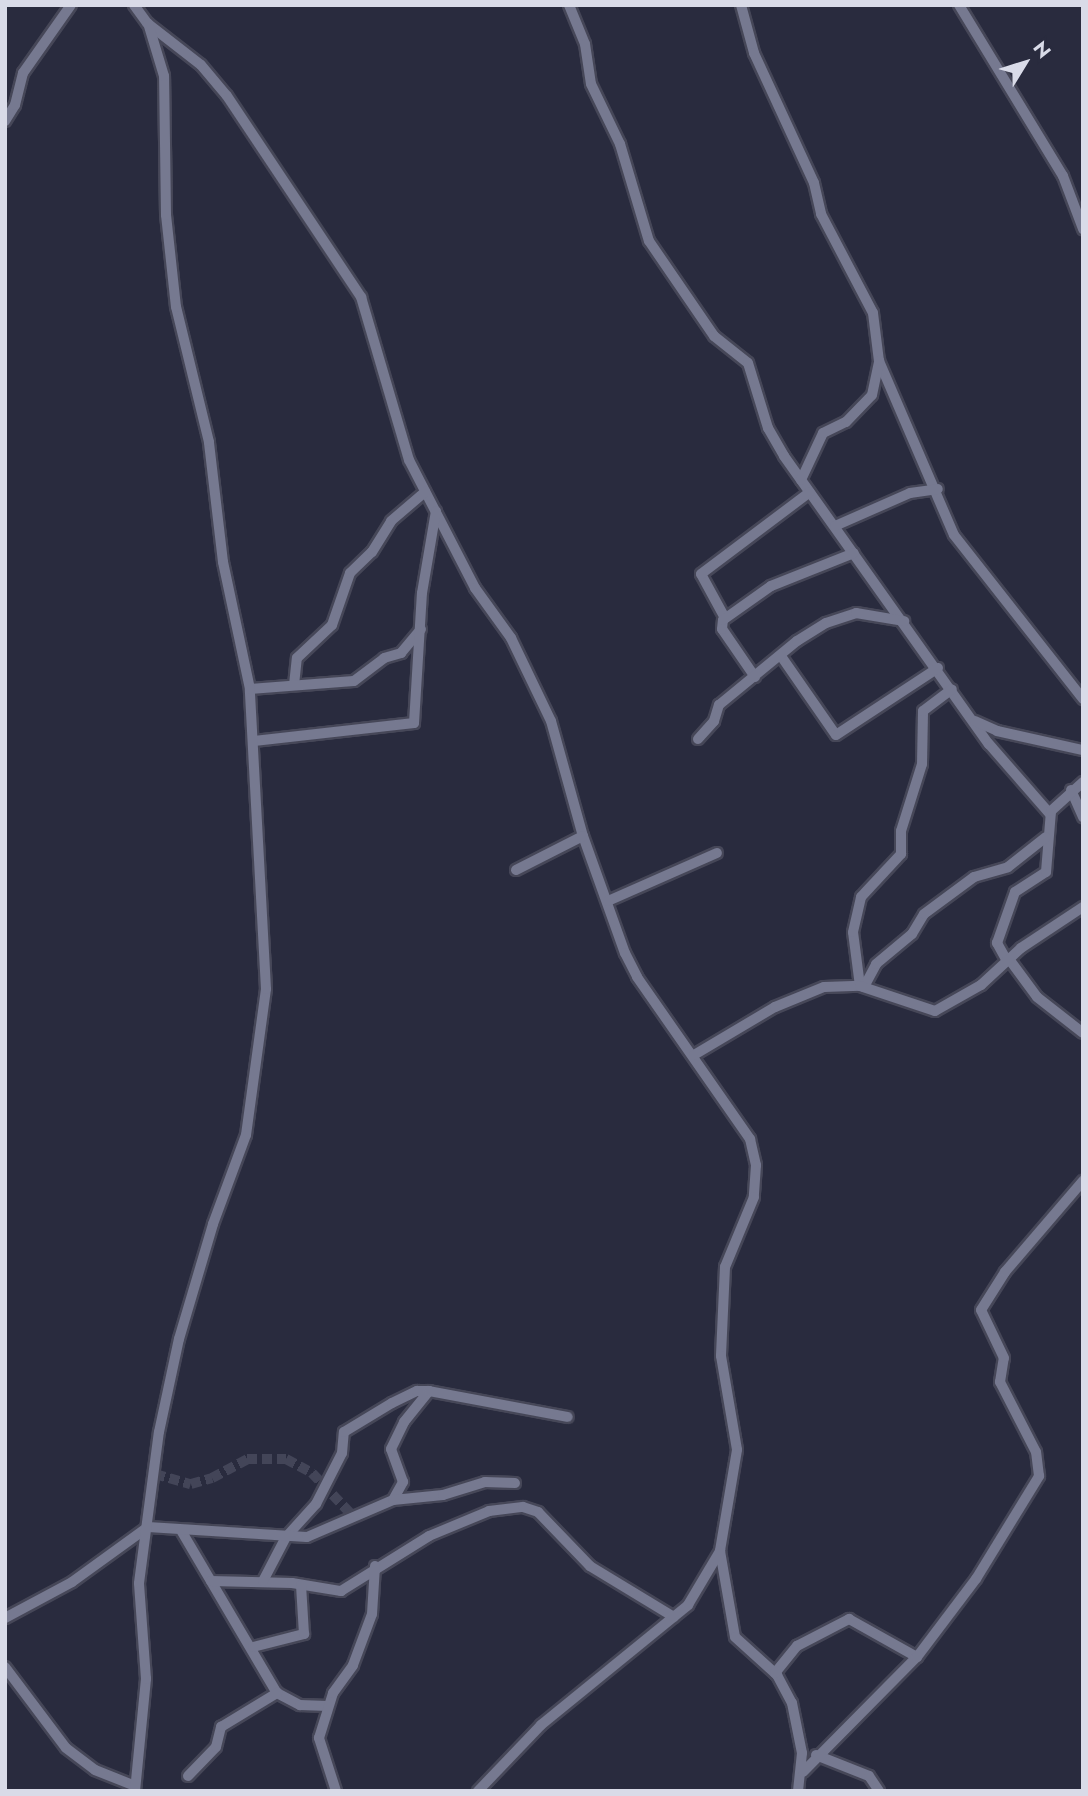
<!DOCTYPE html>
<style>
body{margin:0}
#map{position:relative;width:1088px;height:1796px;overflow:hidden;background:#292b3e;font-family:Jost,sans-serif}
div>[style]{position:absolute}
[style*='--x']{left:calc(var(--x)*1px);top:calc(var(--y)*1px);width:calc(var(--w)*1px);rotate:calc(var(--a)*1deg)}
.street-tunnel>*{height:10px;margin-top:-5px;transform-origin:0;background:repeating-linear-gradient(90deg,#434558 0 10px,transparent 0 15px)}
.roads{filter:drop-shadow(2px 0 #464758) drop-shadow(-2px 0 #464758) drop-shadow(0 2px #464758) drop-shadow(0 -2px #464758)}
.street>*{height:10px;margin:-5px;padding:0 5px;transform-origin:5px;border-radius:5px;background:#767990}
span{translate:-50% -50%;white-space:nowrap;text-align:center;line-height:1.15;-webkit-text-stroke:5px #292b3e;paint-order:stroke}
.frame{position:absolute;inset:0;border:7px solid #d9dbe8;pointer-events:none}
.north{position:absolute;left:990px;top:28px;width:70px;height:70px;-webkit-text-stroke:5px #292b3e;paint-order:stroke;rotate:52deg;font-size:19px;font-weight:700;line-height:28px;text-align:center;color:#d9dbe8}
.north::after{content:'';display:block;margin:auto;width:24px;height:32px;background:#d9dbe8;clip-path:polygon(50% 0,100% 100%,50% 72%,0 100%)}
</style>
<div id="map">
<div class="street-tunnel">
<div style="--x:155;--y:1474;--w:37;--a:16"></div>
<div style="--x:191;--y:1484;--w:22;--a:-16"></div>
<div style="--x:212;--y:1478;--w:40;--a:-28"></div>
<div style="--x:247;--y:1459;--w:39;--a:0"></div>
<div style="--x:286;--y:1459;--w:30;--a:28"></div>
<div style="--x:312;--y:1473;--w:58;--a:46.4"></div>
</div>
<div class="roads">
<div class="street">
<div style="--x:134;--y:5;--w:22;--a:54"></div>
<div style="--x:147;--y:23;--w:68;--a:37.9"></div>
<div style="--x:201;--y:65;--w:40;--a:50"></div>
<div style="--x:227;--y:96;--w:242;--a:56.3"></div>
<div style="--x:361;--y:297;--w:170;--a:73.6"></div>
<div style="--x:409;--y:460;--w:144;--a:62.7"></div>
<div style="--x:475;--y:588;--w:62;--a:54.2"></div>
<div style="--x:511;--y:638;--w:92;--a:64.3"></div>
<div style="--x:551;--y:721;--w:119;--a:74.5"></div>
<div style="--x:583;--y:836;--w:124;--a:70.3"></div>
<div style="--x:625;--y:953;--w:27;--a:63"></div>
<div style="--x:637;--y:977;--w:198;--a:55.1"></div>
<div style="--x:750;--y:1139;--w:27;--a:77"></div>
<div style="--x:756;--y:1165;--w:32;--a:94"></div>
<div style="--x:754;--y:1197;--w:76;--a:112.5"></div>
<div style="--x:725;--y:1267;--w:89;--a:92.6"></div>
<div style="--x:721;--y:1356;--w:95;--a:80.3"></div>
<div style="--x:737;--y:1450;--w:102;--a:99.6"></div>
<div style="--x:720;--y:1551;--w:87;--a:80.1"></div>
<div style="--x:735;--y:1637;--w:57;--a:42.1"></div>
<div style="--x:777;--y:1675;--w:32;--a:62"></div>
<div style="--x:792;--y:1703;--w:51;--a:78.7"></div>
<div style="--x:802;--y:1753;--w:38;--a:96"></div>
<div style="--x:569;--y:5;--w:42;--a:67.7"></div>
<div style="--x:585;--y:44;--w:40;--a:81.5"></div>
<div style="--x:591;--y:84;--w:67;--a:64.2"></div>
<div style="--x:620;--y:144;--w:101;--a:73.4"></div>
<div style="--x:649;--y:241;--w:115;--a:55.6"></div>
<div style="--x:714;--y:336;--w:43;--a:38.5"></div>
<div style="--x:748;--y:363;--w:68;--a:72.9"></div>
<div style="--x:768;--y:428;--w:32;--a:60"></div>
<div style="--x:784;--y:456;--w:354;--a:54.6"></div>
<div style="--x:989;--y:744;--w:93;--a:48.9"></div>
<div style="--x:741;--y:5;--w:50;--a:74.8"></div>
<div style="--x:754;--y:53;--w:143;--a:65.2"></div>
<div style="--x:814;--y:183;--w:32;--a:77"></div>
<div style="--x:821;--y:214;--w:112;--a:62.3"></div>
<div style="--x:873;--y:313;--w:48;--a:82.9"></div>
<div style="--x:879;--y:361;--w:189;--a:66.7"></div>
<div style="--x:954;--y:535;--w:209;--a:51.8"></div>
<div style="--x:959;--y:5;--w:200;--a:58.7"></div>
<div style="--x:1063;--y:176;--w:57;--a:69.3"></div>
<div style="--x:5;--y:121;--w:19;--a:-58"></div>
<div style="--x:15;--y:105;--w:33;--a:-76"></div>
<div style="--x:23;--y:73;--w:83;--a:-54.8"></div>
<div style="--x:801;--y:480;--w:52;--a:-64.9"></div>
<div style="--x:823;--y:433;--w:25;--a:-26"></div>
<div style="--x:846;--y:422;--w:37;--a:-46"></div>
<div style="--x:872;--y:395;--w:35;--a:-78"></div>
<div style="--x:835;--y:526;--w:82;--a:-23.7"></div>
<div style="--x:910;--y:493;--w:28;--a:-8"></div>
<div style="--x:725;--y:618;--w:50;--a:-118.6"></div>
<div style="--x:701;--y:574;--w:136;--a:-37"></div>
<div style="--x:781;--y:656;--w:96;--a:55.2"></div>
<div style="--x:836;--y:735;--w:122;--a:-33.3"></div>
<div style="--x:755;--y:677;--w:58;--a:-124.5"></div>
<div style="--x:722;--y:629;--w:9;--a:-84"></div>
<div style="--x:723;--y:620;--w:59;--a:-35.3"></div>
<div style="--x:771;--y:586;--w:89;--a:-21.7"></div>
<div style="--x:294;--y:685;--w:27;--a:-84"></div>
<div style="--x:297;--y:658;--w:48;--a:-43.3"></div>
<div style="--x:332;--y:625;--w:55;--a:-70.9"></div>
<div style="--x:350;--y:573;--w:30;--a:-44"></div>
<div style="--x:372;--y:552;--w:36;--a:-58"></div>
<div style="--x:391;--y:521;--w:45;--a:-40.5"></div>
<div style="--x:250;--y:689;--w:104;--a:-4.4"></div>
<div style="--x:354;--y:681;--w:38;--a:-37"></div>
<div style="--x:384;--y:658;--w:18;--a:-16"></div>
<div style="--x:401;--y:653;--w:31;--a:-50"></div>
<div style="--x:975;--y:721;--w:24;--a:24"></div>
<div style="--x:997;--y:731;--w:88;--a:12.5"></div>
<div style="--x:698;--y:739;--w:24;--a:-48"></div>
<div style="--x:714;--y:721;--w:17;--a:-73"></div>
<div style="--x:719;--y:705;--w:101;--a:-39.4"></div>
<div style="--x:797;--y:641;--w:34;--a:-32"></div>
<div style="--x:826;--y:623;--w:32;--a:-18"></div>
<div style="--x:856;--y:613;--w:49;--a:9.5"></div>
<div style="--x:254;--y:741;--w:161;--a:-6.4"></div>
<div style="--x:414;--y:723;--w:130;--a:-86.5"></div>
<div style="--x:422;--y:593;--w:83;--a:-80.3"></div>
<div style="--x:1071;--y:790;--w:30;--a:66"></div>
<div style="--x:516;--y:870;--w:75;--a:-26.9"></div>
<div style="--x:608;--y:901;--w:119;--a:-23.8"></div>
<div style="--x:1009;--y:959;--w:47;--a:53.6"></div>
<div style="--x:1037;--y:997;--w:58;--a:38"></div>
<div style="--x:1007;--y:961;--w:21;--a:-119"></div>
<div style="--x:997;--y:943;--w:54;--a:-70.6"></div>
<div style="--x:1015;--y:892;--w:37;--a:-33"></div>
<div style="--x:1046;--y:872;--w:61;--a:-85.3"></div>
<div style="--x:1051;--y:811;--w:43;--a:-42.2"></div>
<div style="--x:860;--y:986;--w:54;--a:-97.4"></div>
<div style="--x:853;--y:932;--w:36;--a:-77"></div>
<div style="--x:861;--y:897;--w:59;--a:-47.1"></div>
<div style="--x:901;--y:854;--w:23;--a:-90"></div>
<div style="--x:901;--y:831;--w:70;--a:-72.6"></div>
<div style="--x:922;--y:764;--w:53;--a:-88.9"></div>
<div style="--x:923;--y:711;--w:36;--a:-37"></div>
<div style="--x:864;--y:987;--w:26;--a:-62"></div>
<div style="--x:876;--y:964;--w:47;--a:-39.8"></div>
<div style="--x:912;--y:934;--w:23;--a:-59"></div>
<div style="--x:924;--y:914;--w:62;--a:-36.5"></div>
<div style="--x:974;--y:877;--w:35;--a:-16"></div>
<div style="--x:1008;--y:867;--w:48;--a:-38.3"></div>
<div style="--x:694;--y:1055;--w:94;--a:-30.7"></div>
<div style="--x:775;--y:1007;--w:53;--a:-22.2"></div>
<div style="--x:824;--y:987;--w:36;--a:-2"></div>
<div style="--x:860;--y:986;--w:79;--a:18.4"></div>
<div style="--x:935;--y:1011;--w:53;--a:-29.5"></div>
<div style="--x:981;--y:985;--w:54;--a:-42.8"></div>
<div style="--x:1021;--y:948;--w:74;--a:-33.5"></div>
<div style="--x:393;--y:1500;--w:21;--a:-61"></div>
<div style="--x:403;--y:1482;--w:35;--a:-110"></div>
<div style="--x:391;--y:1449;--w:30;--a:-64"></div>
<div style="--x:404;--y:1422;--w:40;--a:-51"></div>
<div style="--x:182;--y:1532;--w:187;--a:59.5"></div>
<div style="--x:277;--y:1693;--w:26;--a:28"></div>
<div style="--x:300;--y:1705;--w:28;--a:2"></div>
<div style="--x:211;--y:1581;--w:81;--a:1.4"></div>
<div style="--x:292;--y:1583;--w:50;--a:9.3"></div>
<div style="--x:341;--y:1591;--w:104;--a:-32"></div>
<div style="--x:429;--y:1536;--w:65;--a:-22.6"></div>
<div style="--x:489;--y:1511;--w:34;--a:-7"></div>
<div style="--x:523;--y:1507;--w:16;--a:18"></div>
<div style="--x:538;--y:1512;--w:75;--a:46.1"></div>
<div style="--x:590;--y:1566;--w:98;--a:31.3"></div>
<div style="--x:263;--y:1581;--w:50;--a:-62.4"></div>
<div style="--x:286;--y:1537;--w:45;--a:-47.7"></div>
<div style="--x:316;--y:1504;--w:57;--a:-63"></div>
<div style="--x:342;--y:1453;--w:21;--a:-85"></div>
<div style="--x:344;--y:1432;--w:56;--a:-31.1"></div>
<div style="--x:392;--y:1403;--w:28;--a:-26"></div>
<div style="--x:417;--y:1391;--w:12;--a:0"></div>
<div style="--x:429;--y:1391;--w:141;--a:10.6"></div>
<div style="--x:5;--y:1618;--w:76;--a:-28.2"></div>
<div style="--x:72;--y:1582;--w:94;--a:-35.9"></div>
<div style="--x:148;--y:1527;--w:159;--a:3.6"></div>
<div style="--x:307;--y:1537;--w:94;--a:-23.3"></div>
<div style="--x:393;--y:1500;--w:50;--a:-5.7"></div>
<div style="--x:443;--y:1495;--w:44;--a:-17.2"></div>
<div style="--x:485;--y:1482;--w:30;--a:2"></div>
<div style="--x:253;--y:1647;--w:53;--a:-14.3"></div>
<div style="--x:304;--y:1634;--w:49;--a:-93.5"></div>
<div style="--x:5;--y:1667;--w:101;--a:53"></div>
<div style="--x:66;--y:1748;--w:36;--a:37"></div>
<div style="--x:95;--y:1770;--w:43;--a:21.8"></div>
<div style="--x:775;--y:1673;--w:35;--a:-51"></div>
<div style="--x:797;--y:1646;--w:59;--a:-27.4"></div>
<div style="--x:849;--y:1619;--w:78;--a:29.2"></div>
<div style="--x:816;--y:1755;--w:57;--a:21.6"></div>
<div style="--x:869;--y:1776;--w:18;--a:56"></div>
<div style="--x:803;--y:1772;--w:162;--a:-45.3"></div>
<div style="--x:917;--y:1657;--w:98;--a:-52.9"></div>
<div style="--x:976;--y:1579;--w:121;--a:-58.5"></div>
<div style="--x:1039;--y:1476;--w:24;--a:-97"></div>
<div style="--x:1036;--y:1452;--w:79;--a:-117.2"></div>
<div style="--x:1000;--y:1382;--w:24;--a:-81"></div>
<div style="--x:1004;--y:1358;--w:53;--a:-115.6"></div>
<div style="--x:981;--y:1310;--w:45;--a:-57.7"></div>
<div style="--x:1005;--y:1272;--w:120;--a:-49.4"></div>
<div style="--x:188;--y:1776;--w:40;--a:-46"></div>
<div style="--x:216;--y:1747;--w:21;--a:-76"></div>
<div style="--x:221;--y:1727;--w:66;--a:-31.3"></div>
<div style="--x:135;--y:1791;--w:113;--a:-84.4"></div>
<div style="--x:146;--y:1679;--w:96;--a:-94.2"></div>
<div style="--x:139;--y:1583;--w:152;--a:-82.5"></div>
<div style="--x:159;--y:1432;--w:95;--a:-77.9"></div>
<div style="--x:179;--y:1339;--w:120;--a:-73.5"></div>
<div style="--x:213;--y:1224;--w:95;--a:-69.7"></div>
<div style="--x:246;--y:1135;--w:147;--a:-82.2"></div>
<div style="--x:266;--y:989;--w:300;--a:-93.1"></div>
<div style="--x:250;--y:689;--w:130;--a:-102"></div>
<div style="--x:223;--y:562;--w:121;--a:-96.7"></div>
<div style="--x:209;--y:442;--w:139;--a:-103.7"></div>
<div style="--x:176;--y:307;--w:93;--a:-96.2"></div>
<div style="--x:166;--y:215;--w:139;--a:-90.8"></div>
<div style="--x:164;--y:76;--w:55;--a:-106.8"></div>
<div style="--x:336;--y:1791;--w:56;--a:-107.8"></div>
<div style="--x:319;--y:1738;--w:47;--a:-72.7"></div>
<div style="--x:333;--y:1693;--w:34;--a:-54"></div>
<div style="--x:353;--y:1665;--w:54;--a:-69.6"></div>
<div style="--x:372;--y:1614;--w:48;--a:-86.4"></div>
<div style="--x:478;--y:1791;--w:91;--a:-46.3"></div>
<div style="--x:541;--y:1725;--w:190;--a:-39.2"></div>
<div style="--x:688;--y:1605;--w:63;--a:-59.3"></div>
</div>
</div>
<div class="frame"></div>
<div class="north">N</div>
</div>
